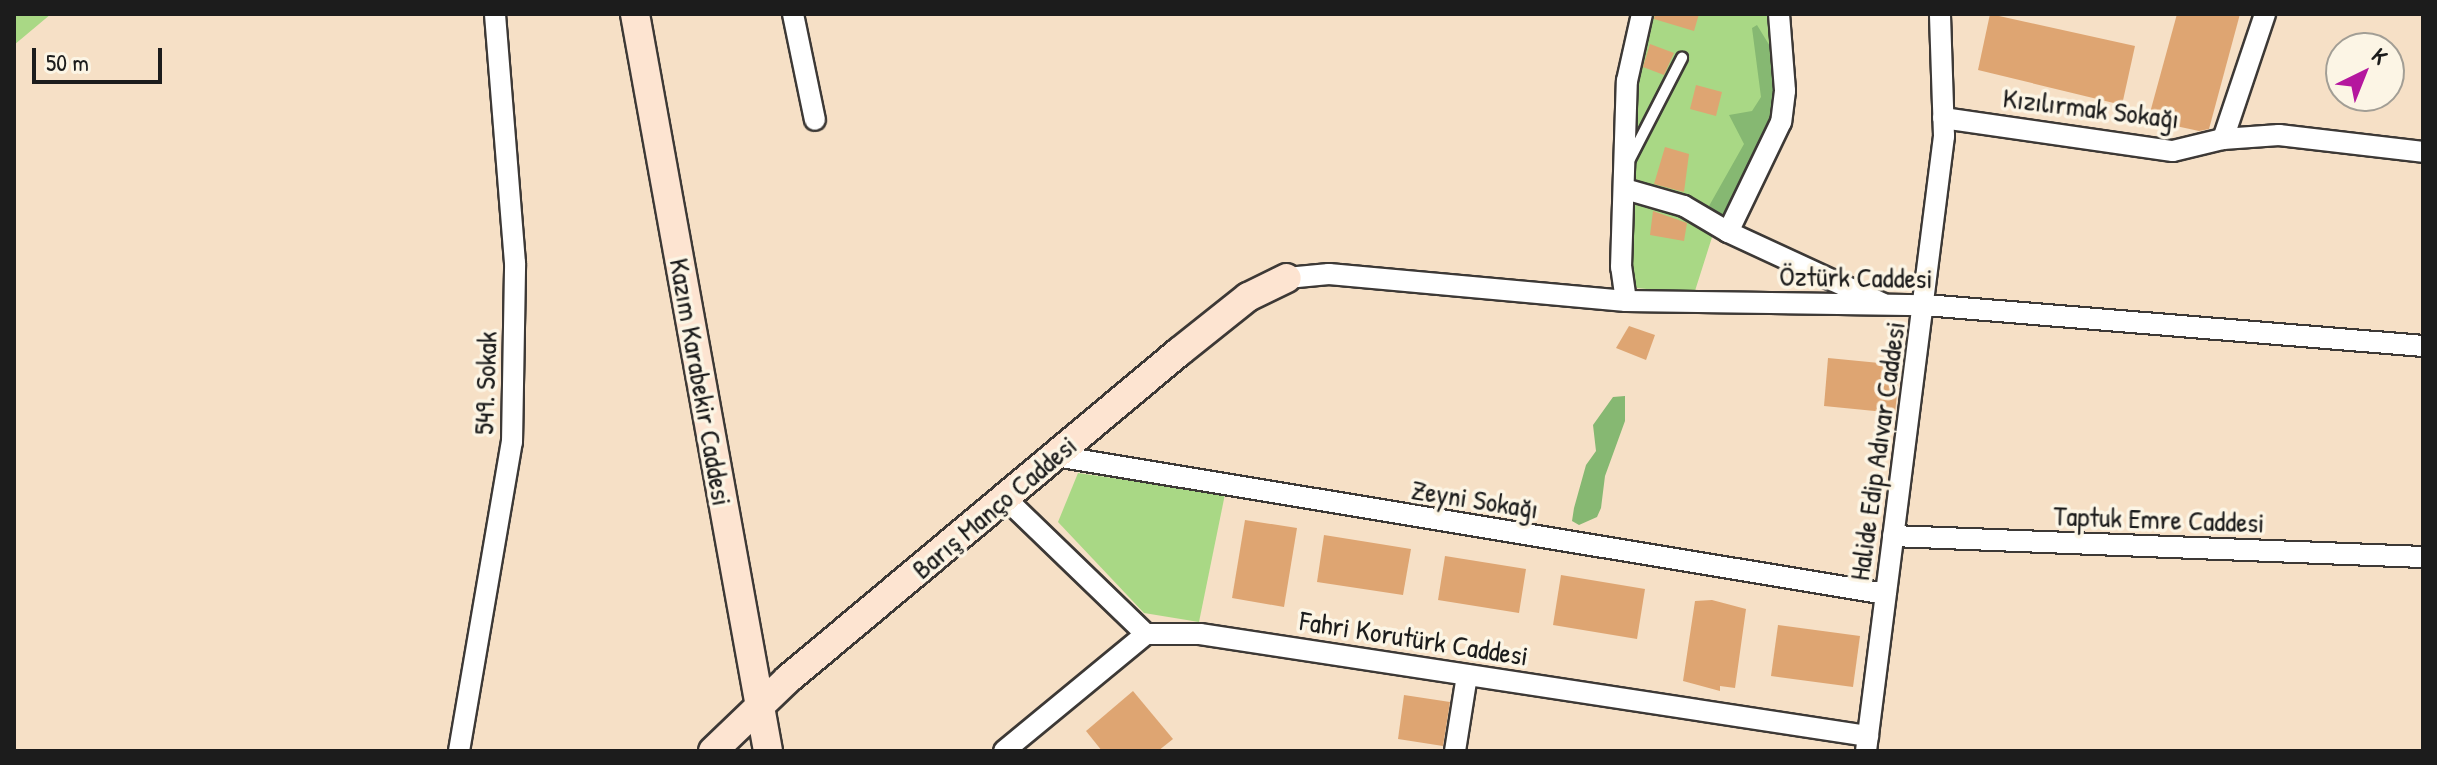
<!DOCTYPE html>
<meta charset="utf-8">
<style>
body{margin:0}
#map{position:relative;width:2437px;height:765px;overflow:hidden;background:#f6e0c6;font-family:"Patrick Hand",sans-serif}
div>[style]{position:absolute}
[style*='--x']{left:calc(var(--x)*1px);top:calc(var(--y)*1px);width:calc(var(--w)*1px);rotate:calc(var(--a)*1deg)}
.green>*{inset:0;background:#a9d885}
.forest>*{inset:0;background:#86b872}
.building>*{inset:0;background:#dea572}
.roads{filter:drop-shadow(2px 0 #3d3936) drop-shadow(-2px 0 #3d3936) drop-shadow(0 2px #3d3936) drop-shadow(0 -2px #3d3936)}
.lane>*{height:10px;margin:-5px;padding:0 5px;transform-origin:5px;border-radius:5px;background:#fff}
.street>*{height:20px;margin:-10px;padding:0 10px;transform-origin:10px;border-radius:10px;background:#fff}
.secondary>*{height:28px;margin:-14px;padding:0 14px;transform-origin:14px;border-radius:14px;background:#fde4d1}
span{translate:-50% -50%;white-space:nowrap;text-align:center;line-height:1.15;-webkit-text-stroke:7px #fcf5e5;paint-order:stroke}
.street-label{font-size:28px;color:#1c1c1c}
.frame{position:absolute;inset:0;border:16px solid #1c1c1c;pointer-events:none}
.north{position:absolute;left:2325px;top:32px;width:80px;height:80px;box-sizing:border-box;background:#fcf5e5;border:2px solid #a29e95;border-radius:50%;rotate:43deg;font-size:22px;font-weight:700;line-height:32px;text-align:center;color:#1c1c1c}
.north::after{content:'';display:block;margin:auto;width:28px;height:36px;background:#b5179e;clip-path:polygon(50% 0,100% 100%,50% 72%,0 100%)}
.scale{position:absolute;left:32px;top:48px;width:130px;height:36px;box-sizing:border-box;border:4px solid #1c1c1c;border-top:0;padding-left:10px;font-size:24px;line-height:28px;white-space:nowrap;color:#1c1c1c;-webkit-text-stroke:6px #fcf5e5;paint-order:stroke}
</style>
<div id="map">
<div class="green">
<div style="clip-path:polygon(14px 14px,51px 14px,14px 45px)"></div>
<div style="clip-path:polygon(1649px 14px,1772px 14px,1766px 125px,1721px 209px,1694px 294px,1637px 288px,1629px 276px,1637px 75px)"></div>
<div style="clip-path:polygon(1078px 473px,1225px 494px,1199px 622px,1144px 613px,1058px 522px)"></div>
</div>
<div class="forest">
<div style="clip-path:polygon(1757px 25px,1779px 61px,1773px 117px,1730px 213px,1721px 218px,1709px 206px,1744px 144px,1729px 115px,1752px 111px,1761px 97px,1752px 28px)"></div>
<div style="clip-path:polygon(1625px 396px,1625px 421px,1605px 476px,1601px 508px,1597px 517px,1579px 525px,1572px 521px,1574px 508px,1586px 465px,1596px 451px,1593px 425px,1613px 397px)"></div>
</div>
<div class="building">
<div style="clip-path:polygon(1655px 14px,1699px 14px,1694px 31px,1654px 19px)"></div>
<div style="clip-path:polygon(1990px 14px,2135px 46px,2122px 105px,1978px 70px)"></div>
<div style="clip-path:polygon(2177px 14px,2240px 14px,2209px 129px,2199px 131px,2148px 120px)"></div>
<div style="clip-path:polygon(1650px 44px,1674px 53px,1664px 75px,1643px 67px)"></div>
<div style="clip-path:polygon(1696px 85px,1722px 92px,1716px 116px,1690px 109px)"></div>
<div style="clip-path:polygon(1665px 147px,1689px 154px,1684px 192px,1654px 184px)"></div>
<div style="clip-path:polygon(1653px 211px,1687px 223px,1684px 241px,1650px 235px)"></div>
<div style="clip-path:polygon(1629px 326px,1655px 335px,1646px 360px,1616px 348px)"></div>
<div style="clip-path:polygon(1828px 358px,1900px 365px,1895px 413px,1824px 406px)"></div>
<div style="clip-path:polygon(1245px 520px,1297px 528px,1284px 607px,1232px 598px)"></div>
<div style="clip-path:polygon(1324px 535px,1411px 549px,1403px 595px,1317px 582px)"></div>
<div style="clip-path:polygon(1445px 556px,1526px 569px,1519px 613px,1438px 600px)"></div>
<div style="clip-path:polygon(1561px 575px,1645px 589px,1637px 639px,1553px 625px)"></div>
<div style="clip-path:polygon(1712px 600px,1746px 609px,1735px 688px,1720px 686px,1720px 691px,1683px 681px,1695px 601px)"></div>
<div style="clip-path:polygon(1778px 625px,1860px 636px,1853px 687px,1771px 676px)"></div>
<div style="clip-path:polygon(1133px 691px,1173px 739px,1158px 751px,1102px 751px,1086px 731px)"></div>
<div style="clip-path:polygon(1404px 695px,1450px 702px,1443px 746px,1398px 739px)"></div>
</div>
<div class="roads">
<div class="lane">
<div style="--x:1630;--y:159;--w:114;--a:-62.8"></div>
</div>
<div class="street">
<div style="--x:793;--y:14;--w:108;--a:78.3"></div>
<div style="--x:1779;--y:14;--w:77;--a:85.5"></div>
<div style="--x:1785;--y:91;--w:31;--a:97"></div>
<div style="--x:1781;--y:122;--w:122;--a:115.7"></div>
<div style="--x:1728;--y:232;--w:170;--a:24.8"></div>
<div style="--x:1943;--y:118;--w:232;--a:8.2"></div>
<div style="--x:2173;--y:151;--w:51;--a:-13.5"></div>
<div style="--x:2223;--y:139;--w:56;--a:-4.1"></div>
<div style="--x:2279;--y:135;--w:145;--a:6.7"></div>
<div style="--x:2223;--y:139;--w:132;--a:-71.4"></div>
<div style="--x:1625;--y:189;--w:61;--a:16.1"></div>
<div style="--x:1684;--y:206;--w:51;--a:30.6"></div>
<div style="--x:1287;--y:278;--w:42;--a:-5.4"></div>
<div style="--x:1329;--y:274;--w:298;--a:5.2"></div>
<div style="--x:1626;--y:301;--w:299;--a:0.8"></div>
<div style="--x:1925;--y:305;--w:500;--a:4.7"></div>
<div style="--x:1626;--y:301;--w:34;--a:-98"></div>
<div style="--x:1621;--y:267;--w:186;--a:-88.2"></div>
<div style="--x:1627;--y:81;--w:69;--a:-77.4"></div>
<div style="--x:1056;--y:456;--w:841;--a:9.44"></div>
<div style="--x:1005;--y:498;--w:196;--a:44"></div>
<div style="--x:1146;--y:634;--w:54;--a:0"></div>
<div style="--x:1200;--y:634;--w:676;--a:8.68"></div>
<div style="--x:1893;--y:536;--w:530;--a:2.27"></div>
<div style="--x:459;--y:751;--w:314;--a:-80.3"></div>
<div style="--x:512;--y:442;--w:179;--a:-89"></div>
<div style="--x:515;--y:263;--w:250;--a:-94.6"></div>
<div style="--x:1004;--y:751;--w:184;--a:-39.5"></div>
<div style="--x:1455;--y:751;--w:77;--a:-81"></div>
<div style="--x:1866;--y:751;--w:620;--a:-82.77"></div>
<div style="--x:1944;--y:136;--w:122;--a:-91.9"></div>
</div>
<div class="secondary">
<div style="--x:635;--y:14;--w:749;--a:79.77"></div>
<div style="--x:713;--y:751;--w:104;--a:-43.8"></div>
<div style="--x:788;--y:679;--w:510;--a:-39.91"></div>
<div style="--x:1179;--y:352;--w:88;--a:-38.6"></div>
<div style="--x:1248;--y:297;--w:43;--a:-26"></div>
</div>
</div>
<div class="street-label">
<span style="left:2091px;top:108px;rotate:7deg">Kızılırmak Sokağı</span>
<span style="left:1856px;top:277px;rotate:1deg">Öztürk Caddesi</span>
<span style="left:701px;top:382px;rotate:80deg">Kazım Karabekir Caddesi</span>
<span style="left:485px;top:383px;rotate:-88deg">549. Sokak</span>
<span style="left:1877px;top:451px;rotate:-82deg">Halide Edip Adıvar Caddesi</span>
<span style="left:1475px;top:499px;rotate:9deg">Zeyni Sokağı</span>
<span style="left:994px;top:507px;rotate:-40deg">Barış Manço Caddesi</span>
<span style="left:2159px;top:519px;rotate:2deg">Taptuk Emre Caddesi</span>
<span style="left:1414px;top:638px;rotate:9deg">Fahri Korutürk Caddesi</span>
</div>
<div class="frame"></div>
<div class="north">K</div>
<div class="scale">50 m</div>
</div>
